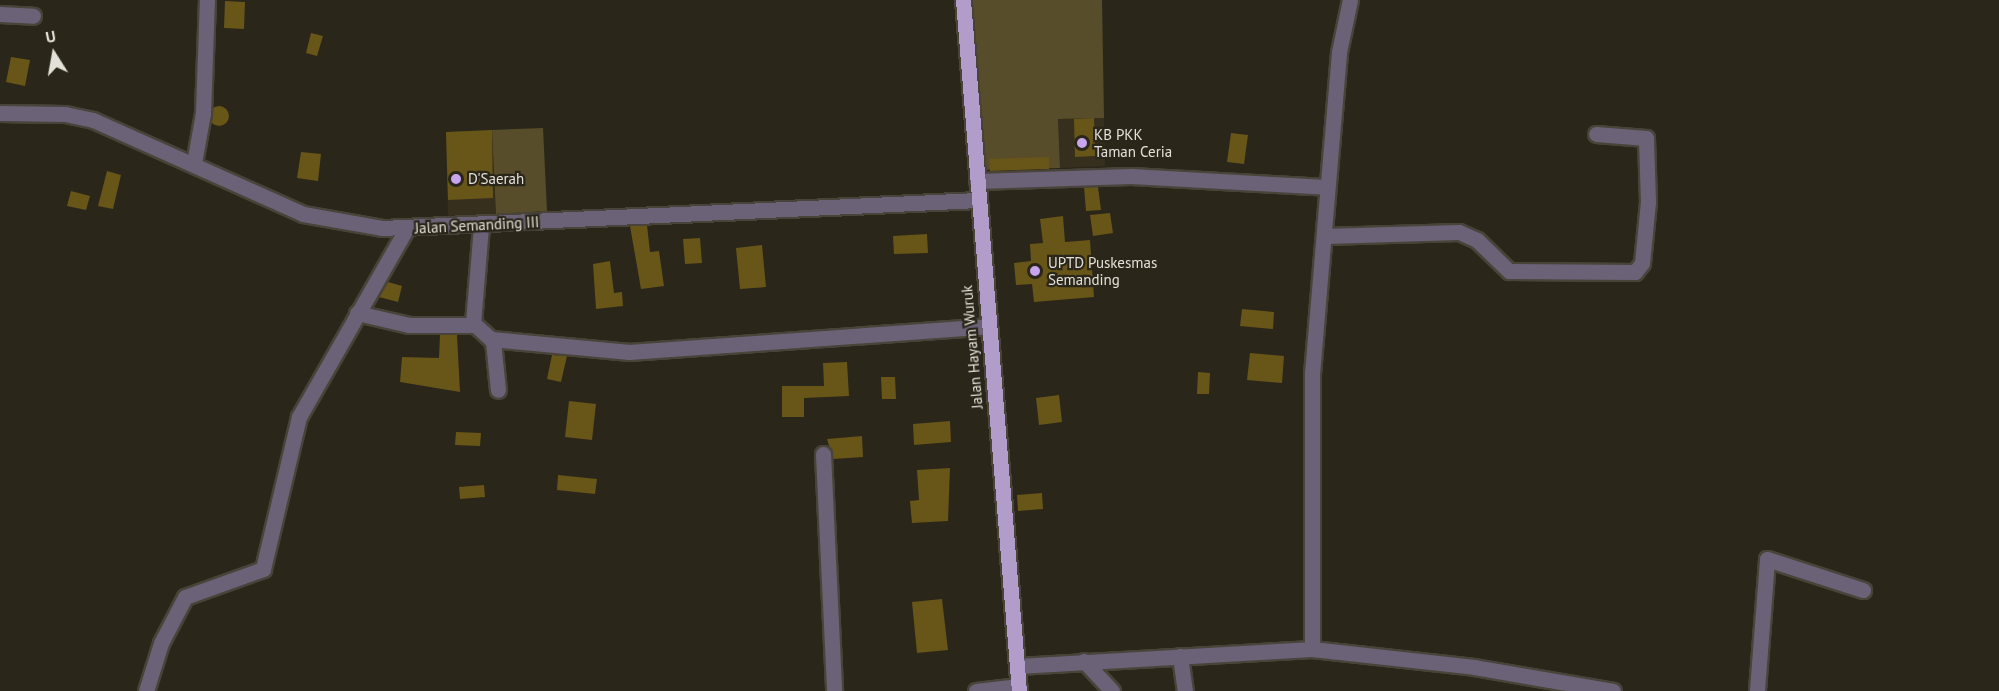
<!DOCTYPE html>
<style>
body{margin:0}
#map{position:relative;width:1999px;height:691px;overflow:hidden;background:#2a261a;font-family:"PT Sans",sans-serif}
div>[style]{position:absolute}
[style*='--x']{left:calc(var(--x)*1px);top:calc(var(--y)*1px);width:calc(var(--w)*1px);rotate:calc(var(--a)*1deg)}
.built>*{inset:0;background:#362f1d}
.green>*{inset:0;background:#584d2a}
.building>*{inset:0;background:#685518}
.round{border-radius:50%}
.roads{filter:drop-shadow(2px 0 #484439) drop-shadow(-2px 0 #484439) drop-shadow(0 2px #484439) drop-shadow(0 -2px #484439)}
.minor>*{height:15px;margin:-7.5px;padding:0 7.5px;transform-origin:7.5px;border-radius:7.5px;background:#6c6278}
.major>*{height:15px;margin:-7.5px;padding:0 7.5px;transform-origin:7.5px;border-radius:7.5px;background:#b29cca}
.dots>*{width:16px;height:16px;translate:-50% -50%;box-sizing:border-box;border:3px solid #2a261a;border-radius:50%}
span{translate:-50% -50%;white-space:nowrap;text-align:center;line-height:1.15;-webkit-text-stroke:4.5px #2a261a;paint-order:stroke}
.poi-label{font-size:15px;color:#e4e1d9}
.left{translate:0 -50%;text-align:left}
.street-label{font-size:15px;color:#e4e1d9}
.north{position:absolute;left:24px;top:24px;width:60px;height:60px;-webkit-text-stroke:4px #2a261a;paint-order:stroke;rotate:349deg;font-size:16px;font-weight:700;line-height:24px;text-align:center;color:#e4e1d9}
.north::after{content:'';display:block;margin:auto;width:21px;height:27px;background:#e4e1d9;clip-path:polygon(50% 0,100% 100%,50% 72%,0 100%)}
</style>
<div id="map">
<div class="built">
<div style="clip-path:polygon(1104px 118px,1105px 166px,1060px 168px,1058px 119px)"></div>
<div style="clip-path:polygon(492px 130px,496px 214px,448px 216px,446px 132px)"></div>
</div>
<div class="green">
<div style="clip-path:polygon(968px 0,1102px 0,1104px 118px,1058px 119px,1060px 168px,980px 170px)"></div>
<div style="clip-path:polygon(543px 128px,547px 211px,496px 214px,492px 130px)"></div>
</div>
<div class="building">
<div style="clip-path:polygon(225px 1px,245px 2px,244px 29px,224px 28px)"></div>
<div style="clip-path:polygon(311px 33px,323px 36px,317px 56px,306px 53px)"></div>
<div style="clip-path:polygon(11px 57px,30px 60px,25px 86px,6px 82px)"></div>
<div class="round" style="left:209px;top:106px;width:20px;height:20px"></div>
<div style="clip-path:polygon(1094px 118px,1095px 156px,1075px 157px,1074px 119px)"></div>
<div style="clip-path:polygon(492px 130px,493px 198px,448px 200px,446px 132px)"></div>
<div style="clip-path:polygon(1231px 133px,1248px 135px,1244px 164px,1227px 162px)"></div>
<div style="clip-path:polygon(301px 152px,321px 154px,318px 181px,297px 178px)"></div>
<div style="clip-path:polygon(1049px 157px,1049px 169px,990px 171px,989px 159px)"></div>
<div style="clip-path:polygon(107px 171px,121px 175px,113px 209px,98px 206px)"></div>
<div style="clip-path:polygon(1084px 187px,1098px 187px,1101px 210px,1086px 211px)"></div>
<div style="clip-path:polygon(71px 191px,90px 196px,86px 210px,67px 206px)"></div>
<div style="clip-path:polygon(1110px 213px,1113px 233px,1093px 236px,1090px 215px)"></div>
<div style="clip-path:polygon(1063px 216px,1065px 242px,1090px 240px,1094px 297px,1034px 302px,1032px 284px,1016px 285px,1014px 263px,1031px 261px,1030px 244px,1043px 243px,1040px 219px)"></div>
<div style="clip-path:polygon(647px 225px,650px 252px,659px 251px,664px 286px,641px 289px,630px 226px)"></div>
<div style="clip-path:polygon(927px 234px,928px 253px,894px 254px,893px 236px)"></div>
<div style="clip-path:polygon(700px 238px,702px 263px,685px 264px,683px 239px)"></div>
<div style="clip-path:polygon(762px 245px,766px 287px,740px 289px,736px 248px)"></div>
<div style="clip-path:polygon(610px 261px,614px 293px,622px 292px,623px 306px,596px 309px,593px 264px)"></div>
<div style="clip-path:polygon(388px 282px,402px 286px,398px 302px,379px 297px)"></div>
<div style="clip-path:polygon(1242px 309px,1274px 312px,1273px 329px,1240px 326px)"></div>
<div style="clip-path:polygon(440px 335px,457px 335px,460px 392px,400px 382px,402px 357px,439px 358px)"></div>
<div style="clip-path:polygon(1250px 353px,1284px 356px,1282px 383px,1247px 380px)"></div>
<div style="clip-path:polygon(552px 355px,567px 356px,561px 382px,547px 379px)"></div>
<div style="clip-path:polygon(847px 362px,849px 396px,804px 398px,804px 417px,782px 417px,782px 386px,824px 386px,823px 363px)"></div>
<div style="clip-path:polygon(1198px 372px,1210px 373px,1209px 394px,1197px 394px)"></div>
<div style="clip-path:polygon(881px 377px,895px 377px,896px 399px,882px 399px)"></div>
<div style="clip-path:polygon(1059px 395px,1062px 422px,1039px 425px,1036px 398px)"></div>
<div style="clip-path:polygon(569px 401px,596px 404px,592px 440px,565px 437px)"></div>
<div style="clip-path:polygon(950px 421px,951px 442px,914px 445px,913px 424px)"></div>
<div style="clip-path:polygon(456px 432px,481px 433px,480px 446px,455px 445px)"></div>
<div style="clip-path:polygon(862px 436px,863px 457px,833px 459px,827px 439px)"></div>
<div style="clip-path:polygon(950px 468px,948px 521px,912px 523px,910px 501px,919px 500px,917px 470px)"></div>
<div style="clip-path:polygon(558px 475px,597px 479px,595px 494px,557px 490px)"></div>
<div style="clip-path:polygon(484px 485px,485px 497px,460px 499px,459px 487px)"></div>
<div style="clip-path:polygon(1042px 493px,1043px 509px,1018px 511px,1017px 495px)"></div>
<div style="clip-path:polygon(942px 599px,948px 650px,917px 653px,912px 602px)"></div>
</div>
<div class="roads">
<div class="minor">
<div style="--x:0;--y:14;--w:33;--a:3"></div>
<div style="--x:0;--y:113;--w:65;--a:0.9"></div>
<div style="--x:65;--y:114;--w:29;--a:12"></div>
<div style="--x:93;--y:120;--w:230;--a:24.1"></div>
<div style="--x:303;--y:214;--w:80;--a:10"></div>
<div style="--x:382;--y:228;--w:596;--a:-2.69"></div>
<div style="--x:194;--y:163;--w:51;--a:-79.8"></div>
<div style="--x:203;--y:113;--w:113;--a:-88"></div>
<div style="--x:977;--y:181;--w:154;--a:-1.9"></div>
<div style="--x:1131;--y:176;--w:195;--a:3.2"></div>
<div style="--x:481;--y:226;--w:97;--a:94.7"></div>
<div style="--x:473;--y:323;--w:27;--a:42"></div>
<div style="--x:493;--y:341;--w:49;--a:84.2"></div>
<div style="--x:1324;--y:236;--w:135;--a:-1.7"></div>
<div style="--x:1459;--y:232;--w:20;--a:24"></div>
<div style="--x:1477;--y:240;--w:45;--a:44.1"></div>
<div style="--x:1509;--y:271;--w:126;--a:0.5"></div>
<div style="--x:1635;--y:272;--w:11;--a:-52"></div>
<div style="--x:1642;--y:263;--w:61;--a:-84.4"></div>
<div style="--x:1648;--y:202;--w:64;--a:-91.8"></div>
<div style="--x:1646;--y:138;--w:50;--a:-175.4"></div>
<div style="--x:357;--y:313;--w:53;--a:13"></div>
<div style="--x:409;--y:325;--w:65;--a:0"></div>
<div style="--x:491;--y:339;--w:139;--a:5.4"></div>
<div style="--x:629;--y:352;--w:360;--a:-4.1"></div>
<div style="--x:823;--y:454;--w:237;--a:87.3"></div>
<div style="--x:1312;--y:649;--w:163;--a:6.3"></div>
<div style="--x:1474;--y:667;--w:141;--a:9.8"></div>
<div style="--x:1180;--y:656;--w:35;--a:82"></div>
<div style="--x:1084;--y:661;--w:41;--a:47"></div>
<div style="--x:1018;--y:666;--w:294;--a:-3.3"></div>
<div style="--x:1312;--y:649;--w:275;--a:-90"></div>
<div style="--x:1312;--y:374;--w:323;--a:-85.2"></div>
<div style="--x:1339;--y:52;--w:53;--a:-78.1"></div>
<div style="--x:1757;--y:690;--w:131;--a:-85.6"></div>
<div style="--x:1767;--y:559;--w:101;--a:17.9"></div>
<div style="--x:146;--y:691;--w:50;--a:-72.6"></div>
<div style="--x:161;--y:643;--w:52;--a:-62.4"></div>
<div style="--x:185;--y:597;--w:83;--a:-19.7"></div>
<div style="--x:263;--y:569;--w:156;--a:-76.7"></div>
<div style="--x:299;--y:417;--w:218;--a:-60.3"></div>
<div style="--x:976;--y:691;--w:43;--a:-6.6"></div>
</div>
<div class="major">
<div style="--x:963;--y:0;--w:693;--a:85.37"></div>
</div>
</div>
<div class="dots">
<div style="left:1082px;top:143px;background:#c9a5ee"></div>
<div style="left:456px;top:179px;background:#c9a5ee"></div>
<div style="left:1035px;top:271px;background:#c9a5ee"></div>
</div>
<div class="poi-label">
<span class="left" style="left:1094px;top:143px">KB PKK<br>Taman Ceria</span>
<span class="left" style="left:468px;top:179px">D'Saerah</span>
<span class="left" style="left:1048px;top:271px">UPTD Puskesmas<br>Semanding</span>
</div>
<div class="street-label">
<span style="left:477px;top:225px;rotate:-3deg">Jalan Semanding III</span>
<span style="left:972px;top:347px;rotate:-95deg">Jalan Hayam Wuruk</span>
</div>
<div class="north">U</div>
</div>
